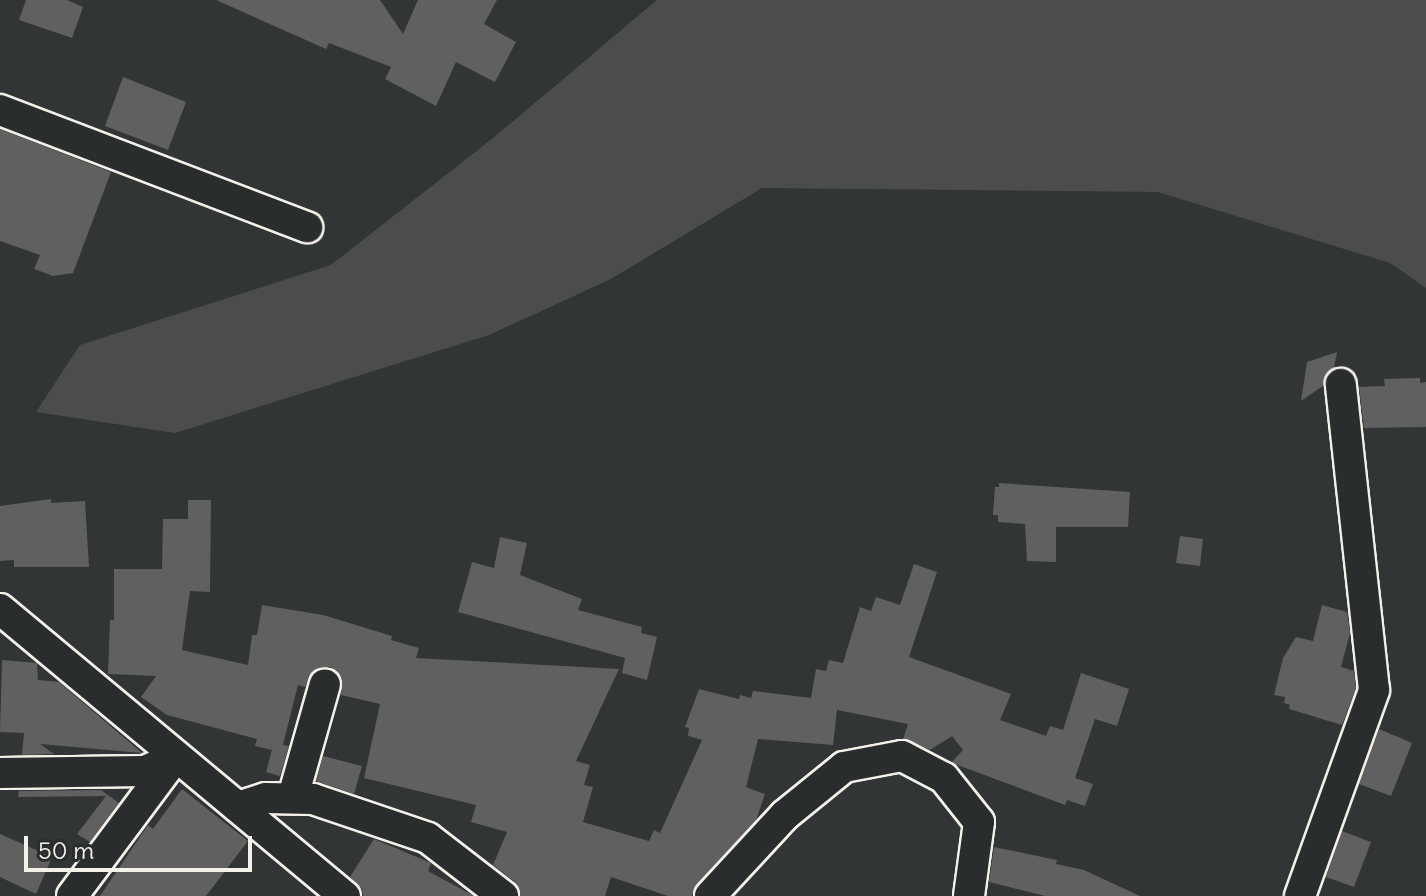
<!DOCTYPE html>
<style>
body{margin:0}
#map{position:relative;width:1426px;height:896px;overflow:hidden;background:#323535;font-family:Delius,sans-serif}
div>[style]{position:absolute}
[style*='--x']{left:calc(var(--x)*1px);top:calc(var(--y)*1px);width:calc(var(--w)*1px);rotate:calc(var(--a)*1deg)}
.green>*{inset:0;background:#4b4d4c}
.building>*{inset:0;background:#5f605f}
.roads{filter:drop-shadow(2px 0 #f4f1e8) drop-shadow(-2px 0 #f4f1e8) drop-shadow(0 2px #f4f1e8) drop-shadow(0 -2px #f4f1e8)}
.minor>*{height:30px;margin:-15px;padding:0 15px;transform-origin:15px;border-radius:15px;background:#2a2d2e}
span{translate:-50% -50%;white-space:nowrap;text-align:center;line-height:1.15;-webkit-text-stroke:6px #2a2d2e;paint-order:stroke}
.scale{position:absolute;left:24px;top:836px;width:228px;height:36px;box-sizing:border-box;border:4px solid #f4f1e8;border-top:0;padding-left:10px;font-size:24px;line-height:28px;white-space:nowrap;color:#f4f1e8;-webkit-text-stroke:6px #2a2d2e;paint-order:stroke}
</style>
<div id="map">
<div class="green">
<div style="clip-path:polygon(657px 0,1426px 0,1426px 288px,1390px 263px,1158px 192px,762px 188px,611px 279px,489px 335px,175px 433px,36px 412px,80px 345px,331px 265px,493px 138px)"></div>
</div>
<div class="building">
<div style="clip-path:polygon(26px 0,67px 0,83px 7px,72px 38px,19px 20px)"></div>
<div style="clip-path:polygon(216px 0,380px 0,403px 34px,418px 0,497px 0,484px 24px,516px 42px,495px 82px,456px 62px,436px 106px,385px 79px,391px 67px,329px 43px,326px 49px)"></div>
<div style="clip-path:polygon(123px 77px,186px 102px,168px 150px,105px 126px)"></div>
<div style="clip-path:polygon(0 129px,111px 172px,73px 273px,53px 276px,34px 269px,40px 255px,0 241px)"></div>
<div style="clip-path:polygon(1337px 352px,1334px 368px,1325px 376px,1323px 386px,1301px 401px,1307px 362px)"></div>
<div style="clip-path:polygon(1420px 378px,1420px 383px,1426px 382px,1426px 427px,1364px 428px,1359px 387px,1385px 386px,1384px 379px)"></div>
<div style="clip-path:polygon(999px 483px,1130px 492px,1128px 527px,1056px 527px,1056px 562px,1027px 561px,1025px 524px,998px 522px,998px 515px,993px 515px,995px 487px,999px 487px)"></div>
<div style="clip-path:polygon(51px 499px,51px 503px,85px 501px,89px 567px,14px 567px,14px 560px,0 561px,0 506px)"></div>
<div style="clip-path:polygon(188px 500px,211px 500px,210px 592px,190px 591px,182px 650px,248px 665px,252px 635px,257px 635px,262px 605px,323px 615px,392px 636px,391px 640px,419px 648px,416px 658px,619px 669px,576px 761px,590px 765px,584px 785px,593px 787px,583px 822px,649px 841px,654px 830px,660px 833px,702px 740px,688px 736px,689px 728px,685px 727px,699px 689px,739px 699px,740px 695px,751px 698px,753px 691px,811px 698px,816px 669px,826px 671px,829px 660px,843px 663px,860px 607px,871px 611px,876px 597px,900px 605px,914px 564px,937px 572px,909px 657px,1011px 694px,1000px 720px,1046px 736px,1050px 726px,1063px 730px,1081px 673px,1129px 689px,1117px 726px,1095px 719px,1075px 778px,1093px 784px,1085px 806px,1067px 800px,1065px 805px,955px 764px,952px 762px,963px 750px,952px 736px,930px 750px,903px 739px,908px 724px,837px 710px,833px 745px,758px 739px,746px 787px,765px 794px,756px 820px,697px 884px,692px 896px,668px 896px,611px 877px,605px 896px,521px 896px,515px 882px,493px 865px,507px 832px,471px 822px,476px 805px,364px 778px,380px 704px,341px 695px,342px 679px,331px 667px,313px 671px,305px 687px,298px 685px,283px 745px,289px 746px,280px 776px,266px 772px,272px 750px,255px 746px,257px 739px,167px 715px,141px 697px,156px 676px,108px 674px,110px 620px,114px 620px,114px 569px,162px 569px,163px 519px,188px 519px)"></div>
<div style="clip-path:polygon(1180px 536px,1203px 539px,1200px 566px,1176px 563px)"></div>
<div style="clip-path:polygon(500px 537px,527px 543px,520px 575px,582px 599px,578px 610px,642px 627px,641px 633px,657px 637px,647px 680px,622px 673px,625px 658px,458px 612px,472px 562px,494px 568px)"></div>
<div style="clip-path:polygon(1322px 605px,1347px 612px,1350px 633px,1341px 667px,1354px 671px,1356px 688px,1342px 725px,1289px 709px,1290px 705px,1284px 703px,1285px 697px,1274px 695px,1283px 658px,1296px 637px,1313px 641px)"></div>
<div style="clip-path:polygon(2px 660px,37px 663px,38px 680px,59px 682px,142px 753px,40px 744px,54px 754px,22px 755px,24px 733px,0 732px)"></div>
<div style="clip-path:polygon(1379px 729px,1412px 743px,1391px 796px,1359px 784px)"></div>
<div style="clip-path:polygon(323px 756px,362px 766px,354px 794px,316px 781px)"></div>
<div style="clip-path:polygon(182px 789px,248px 841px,206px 896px,100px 896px,148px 825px,153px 829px)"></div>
<div style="clip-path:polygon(101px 790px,119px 803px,90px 842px,77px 834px,106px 796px,18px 797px,19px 791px)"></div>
<div style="clip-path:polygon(1342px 831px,1371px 842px,1354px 887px,1326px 877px)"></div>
<div style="clip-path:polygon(0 834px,52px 857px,36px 894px,0 877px)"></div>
<div style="clip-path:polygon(374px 839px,431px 863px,428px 871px,474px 896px,363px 896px,362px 889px,350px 877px)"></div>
<div style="clip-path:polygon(994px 847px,1057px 860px,1056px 864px,1084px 870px,1140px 896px,1045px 896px,989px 882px)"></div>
</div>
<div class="roads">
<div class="minor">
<div style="--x:0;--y:110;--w:329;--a:20.9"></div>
<div style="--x:0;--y:609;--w:449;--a:39.8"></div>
<div style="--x:0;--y:773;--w:145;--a:-0.8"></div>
<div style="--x:145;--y:771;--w:33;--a:-25"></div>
<div style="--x:293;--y:797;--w:117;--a:-74.2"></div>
<div style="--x:238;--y:807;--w:29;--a:-18"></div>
<div style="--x:266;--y:798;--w:47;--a:1.2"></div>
<div style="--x:313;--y:799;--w:121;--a:18.7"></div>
<div style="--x:428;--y:838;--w:95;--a:37.7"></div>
<div style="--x:72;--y:896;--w:171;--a:-53.3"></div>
<div style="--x:710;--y:896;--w:110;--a:-47.2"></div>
<div style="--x:785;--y:815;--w:76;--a:-39.1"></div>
<div style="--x:844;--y:767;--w:59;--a:-10.7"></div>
<div style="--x:902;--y:756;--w:47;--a:27.6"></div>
<div style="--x:944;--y:778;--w:56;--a:51.5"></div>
<div style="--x:979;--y:822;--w:75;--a:97.7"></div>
<div style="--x:1300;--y:896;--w:219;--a:-70.2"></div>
<div style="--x:1374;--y:690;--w:308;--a:-96.2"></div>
</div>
</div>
<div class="scale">50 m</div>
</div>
